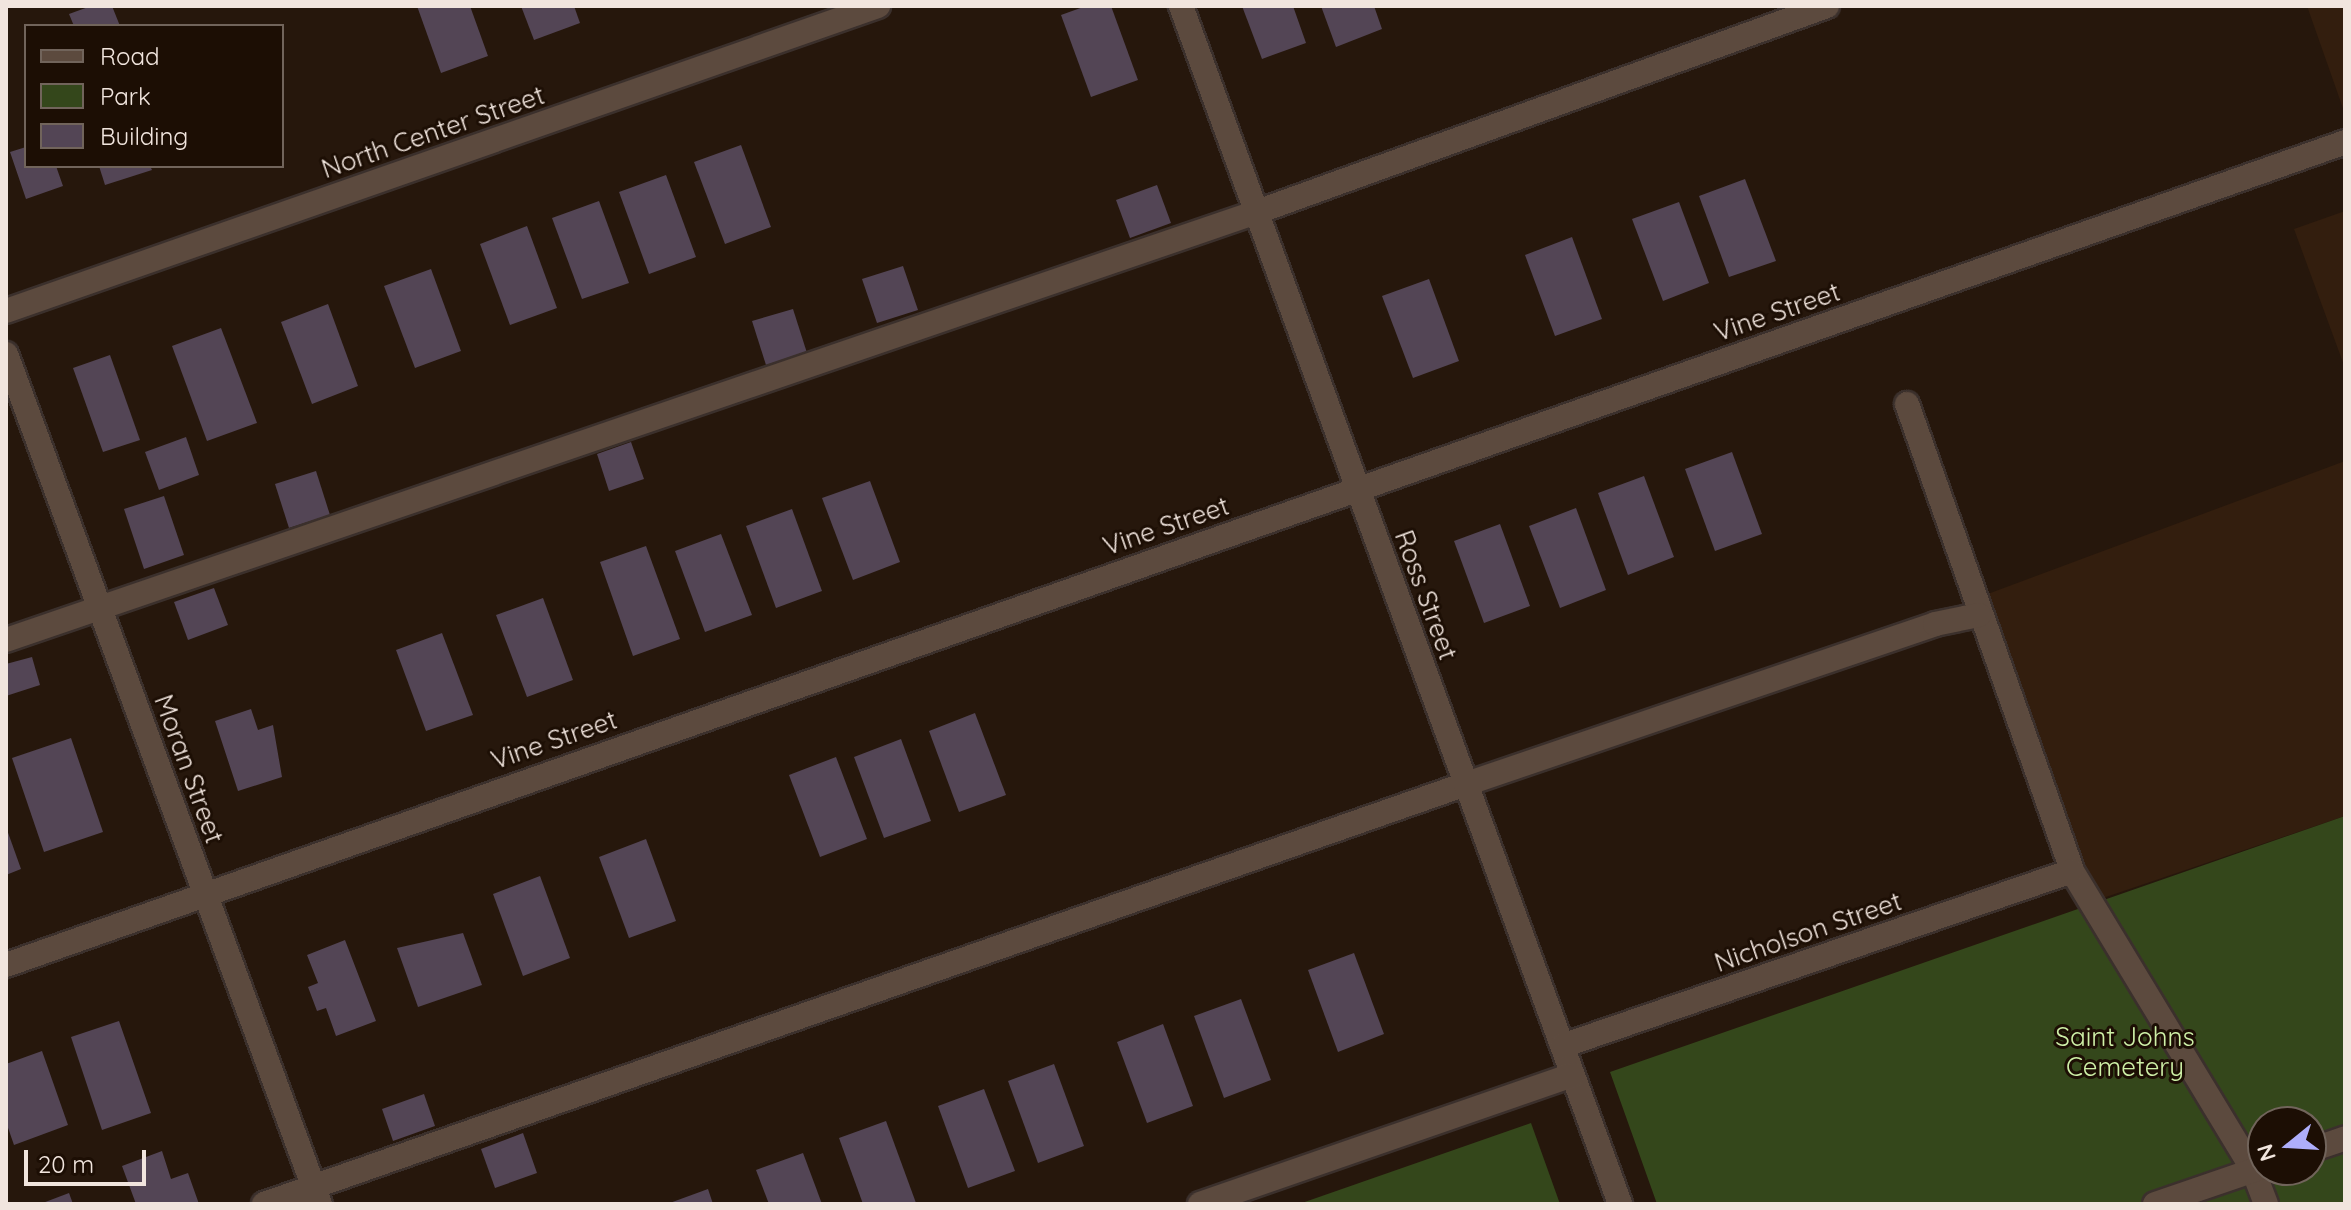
<!DOCTYPE html>
<style>
body{margin:0}
#map{position:relative;width:2351px;height:1210px;overflow:hidden;background:#26170c;font-family:Quicksand,sans-serif}
div>[style]{position:absolute}
[style*='--x']{left:calc(var(--x)*1px);top:calc(var(--y)*1px);width:calc(var(--w)*1px);rotate:calc(var(--a)*1deg)}
.built>*{inset:0;background:#331e0e}
.green>*{inset:0;background:#34471b}
.building>*{inset:0;background:#534555}
.roads{filter:drop-shadow(2px 0 #3b302c) drop-shadow(-2px 0 #3b302c) drop-shadow(0 2px #3b302c) drop-shadow(0 -2px #3b302c)}
.lane>*{height:24px;margin:-12px;padding:0 12px;transform-origin:12px;border-radius:12px;background:#5c4a3e}
.street>*{height:24px;margin:-12px;padding:0 12px;transform-origin:12px;border-radius:12px;background:#5c4a3e}
span{translate:-50% -50%;white-space:nowrap;text-align:center;line-height:1.15;-webkit-text-stroke:6px #1c0e04;paint-order:stroke}
.street-label{font-size:26px;color:#f1e5de}
.park-label{font-size:26px;color:#cef0a7}
.frame{position:absolute;inset:0;border:8px solid #f1e5de;pointer-events:none}
.legend{position:absolute;left:24px;top:24px;width:260px;height:144px;box-sizing:border-box;background:#1c0e04;border:2px solid #71645b;margin:0;padding:10px 14px;list-style:none;font-size:24px;color:#f1e5de}
.legend li{display:flex;align-items:center;gap:16px;height:40px}
.legend b{width:40px;border:2px solid #71645b}
.north{position:absolute;left:2247px;top:1106px;width:80px;height:80px;box-sizing:border-box;background:#1c0e04;border:2px solid #71645b;border-radius:50%;rotate:252deg;font-size:22px;font-weight:700;line-height:32px;text-align:center;color:#f1e5de}
.north::after{content:'';display:block;margin:auto;width:28px;height:36px;background:#aeaefb;clip-path:polygon(50% 0,100% 100%,50% 72%,0 100%)}
.scale{position:absolute;left:24px;top:1150px;width:122px;height:36px;box-sizing:border-box;border:4px solid #f1e5de;border-top:0;padding-left:10px;font-size:24px;line-height:28px;white-space:nowrap;color:#f1e5de;-webkit-text-stroke:6px #1c0e04;paint-order:stroke}
</style>
<div id="map">
<div class="built">
<div style="clip-path:polygon(2307px 6px,2345px 6px,2345px 114px)"></div>
<div style="clip-path:polygon(2345px 211px,2345px 368px,2294px 229px)"></div>
<div style="clip-path:polygon(2345px 461px,2345px 816px,2094px 901px,1977px 598px)"></div>
</div>
<div class="green">
<div style="clip-path:polygon(evenodd,2345px 816px,2345px 1204px,1657px 1204px,1610px 1072px,2345px 816px,2263px 1122px,2311px 1122px,2311px 1170px,2263px 1170px,2263px 1122px)"></div>
<div style="clip-path:polygon(1531px 1123px,1560px 1204px,1299px 1204px)"></div>
</div>
<div class="building">
<div style="clip-path:polygon(91px 6px,112px 6px,120px 26px,74px 26px,69px 14px)"></div>
<div style="clip-path:polygon(417px 6px,470px 6px,488px 56px,441px 73px)"></div>
<div style="clip-path:polygon(521px 6px,574px 6px,580px 23px,534px 40px)"></div>
<div style="clip-path:polygon(1086px 6px,1111px 6px,1138px 80px,1091px 97px,1061px 15px)"></div>
<div style="clip-path:polygon(1242px 6px,1293px 6px,1306px 43px,1262px 59px)"></div>
<div style="clip-path:polygon(1321px 6px,1374px 6px,1382px 29px,1336px 47px)"></div>
<div style="clip-path:polygon(741px 145px,771px 227px,725px 244px,694px 162px)"></div>
<div style="clip-path:polygon(26px 147px,26px 166px,56px 166px,63px 186px,26px 199px,10px 152px)"></div>
<div style="clip-path:polygon(99px 166px,150px 166px,152px 170px,105px 185px)"></div>
<div style="clip-path:polygon(666px 175px,696px 257px,649px 274px,619px 192px)"></div>
<div style="clip-path:polygon(1745px 179px,1776px 261px,1729px 277px,1699px 196px)"></div>
<div style="clip-path:polygon(1157px 185px,1171px 223px,1130px 238px,1116px 200px)"></div>
<div style="clip-path:polygon(599px 201px,629px 283px,582px 299px,552px 218px)"></div>
<div style="clip-path:polygon(1679px 202px,1709px 283px,1663px 301px,1632px 219px)"></div>
<div style="clip-path:polygon(527px 226px,557px 308px,510px 325px,480px 244px)"></div>
<div style="clip-path:polygon(1572px 237px,1602px 319px,1555px 336px,1525px 255px)"></div>
<div style="clip-path:polygon(903px 266px,918px 310px,877px 323px,862px 279px)"></div>
<div style="clip-path:polygon(431px 269px,461px 351px,415px 368px,384px 286px)"></div>
<div style="clip-path:polygon(1429px 279px,1459px 361px,1413px 378px,1382px 296px)"></div>
<div style="clip-path:polygon(328px 304px,358px 386px,312px 404px,281px 322px)"></div>
<div style="clip-path:polygon(793px 309px,807px 353px,766px 365px,752px 321px)"></div>
<div style="clip-path:polygon(221px 328px,257px 423px,207px 441px,172px 346px)"></div>
<div style="clip-path:polygon(110px 355px,140px 440px,103px 452px,73px 368px)"></div>
<div style="clip-path:polygon(186px 437px,199px 475px,159px 490px,145px 452px)"></div>
<div style="clip-path:polygon(631px 442px,644px 479px,609px 491px,597px 454px)"></div>
<div style="clip-path:polygon(1732px 452px,1762px 534px,1715px 551px,1685px 469px)"></div>
<div style="clip-path:polygon(316px 471px,330px 515px,289px 528px,275px 484px)"></div>
<div style="clip-path:polygon(1644px 476px,1674px 557px,1628px 575px,1598px 493px)"></div>
<div style="clip-path:polygon(870px 481px,900px 562px,853px 580px,822px 498px)"></div>
<div style="clip-path:polygon(164px 496px,184px 555px,144px 569px,124px 509px)"></div>
<div style="clip-path:polygon(1576px 508px,1606px 590px,1560px 608px,1529px 526px)"></div>
<div style="clip-path:polygon(792px 509px,822px 591px,776px 608px,746px 526px)"></div>
<div style="clip-path:polygon(1500px 524px,1530px 606px,1484px 623px,1454px 541px)"></div>
<div style="clip-path:polygon(721px 534px,752px 615px,705px 632px,675px 551px)"></div>
<div style="clip-path:polygon(646px 546px,680px 639px,633px 656px,600px 562px)"></div>
<div style="clip-path:polygon(214px 588px,228px 625px,188px 640px,174px 602px)"></div>
<div style="clip-path:polygon(543px 598px,573px 680px,527px 697px,496px 615px)"></div>
<div style="clip-path:polygon(442px 633px,473px 715px,426px 731px,396px 650px)"></div>
<div style="clip-path:polygon(32px 657px,40px 685px,6px 696px,6px 664px)"></div>
<div style="clip-path:polygon(251px 709px,258px 730px,273px 725px,282px 777px,238px 791px,215px 721px)"></div>
<div style="clip-path:polygon(975px 713px,1006px 795px,959px 812px,929px 731px)"></div>
<div style="clip-path:polygon(71px 738px,103px 832px,44px 852px,12px 758px)"></div>
<div style="clip-path:polygon(901px 739px,931px 821px,884px 838px,854px 757px)"></div>
<div style="clip-path:polygon(836px 757px,867px 839px,820px 857px,789px 775px)"></div>
<div style="clip-path:polygon(6px 827px,21px 869px,6px 875px)"></div>
<div style="clip-path:polygon(646px 839px,676px 921px,629px 938px,599px 857px)"></div>
<div style="clip-path:polygon(540px 876px,570px 958px,523px 976px,493px 894px)"></div>
<div style="clip-path:polygon(463px 933px,482px 985px,418px 1007px,397px 948px)"></div>
<div style="clip-path:polygon(345px 940px,376px 1021px,336px 1036px,326px 1008px,317px 1011px,308px 987px,318px 983px,307px 955px)"></div>
<div style="clip-path:polygon(1354px 953px,1384px 1034px,1338px 1052px,1308px 970px)"></div>
<div style="clip-path:polygon(1241px 999px,1271px 1080px,1224px 1098px,1194px 1016px)"></div>
<div style="clip-path:polygon(119px 1021px,151px 1113px,102px 1130px,71px 1037px)"></div>
<div style="clip-path:polygon(1163px 1024px,1193px 1106px,1147px 1123px,1117px 1042px)"></div>
<div style="clip-path:polygon(42px 1051px,68px 1125px,14px 1145px,6px 1122px,6px 1064px)"></div>
<div style="clip-path:polygon(1054px 1064px,1084px 1146px,1038px 1163px,1008px 1081px)"></div>
<div style="clip-path:polygon(984px 1089px,1015px 1171px,968px 1188px,938px 1106px)"></div>
<div style="clip-path:polygon(424px 1094px,435px 1126px,393px 1141px,382px 1109px)"></div>
<div style="clip-path:polygon(886px 1121px,916px 1203px,913px 1204px,863px 1204px,839px 1138px)"></div>
<div style="clip-path:polygon(523px 1133px,537px 1173px,495px 1188px,481px 1149px)"></div>
<div style="clip-path:polygon(162px 1151px,171px 1179px,188px 1173px,199px 1204px,136px 1204px,122px 1166px)"></div>
<div style="clip-path:polygon(803px 1153px,822px 1204px,769px 1204px,756px 1170px)"></div>
<div style="clip-path:polygon(708px 1189px,713px 1204px,667px 1204px)"></div>
<div style="clip-path:polygon(69px 1193px,73px 1204px,40px 1204px)"></div>
</div>
<div class="roads">
<div class="lane">
<div style="--x:1907;--y:404;--w:495;--a:70.5"></div>
<div style="--x:2072;--y:871;--w:350;--a:58.8"></div>
<div style="--x:2253;--y:1170;--w:36;--a:69"></div>
<div style="--x:6;--y:640;--w:1322;--a:-18.89"></div>
<div style="--x:1257;--y:212;--w:606;--a:-19.87"></div>
<div style="--x:2311;--y:1150;--w:36;--a:-19"></div>
<div style="--x:264;--y:1204;--w:1273;--a:-19.26"></div>
<div style="--x:1466;--y:784;--w:496;--a:-18.8"></div>
<div style="--x:1935;--y:624;--w:45;--a:-11.6"></div>
<div style="--x:2155;--y:1204;--w:114;--a:-18.9"></div>
</div>
<div class="street">
<div style="--x:1181;--y:6;--w:1276;--a:69.87"></div>
<div style="--x:6;--y:311;--w:924;--a:-19.28"></div>
<div style="--x:6;--y:354;--w:906;--a:69.73"></div>
<div style="--x:6;--y:965;--w:2480;--a:-19.38"></div>
<div style="--x:1562;--y:1046;--w:539;--a:-18.94"></div>
<div style="--x:1200;--y:1204;--w:394;--a:-19.1"></div>
</div>
</div>
<div class="street-label">
<span style="left:433px;top:132px;rotate:-19deg">North Center Street</span>
<span style="left:1777px;top:312px;rotate:-19deg">Vine Street</span>
<span style="left:1166px;top:526px;rotate:-19deg">Vine Street</span>
<span style="left:1426px;top:595px;rotate:70deg">Ross Street</span>
<span style="left:554px;top:740px;rotate:-19deg">Vine Street</span>
<span style="left:189px;top:769px;rotate:70deg">Moran Street</span>
<span style="left:1808px;top:932px;rotate:-19deg">Nicholson Street</span>
</div>
<div class="park-label">
<span style="left:2125px;top:1052px">Saint Johns<br>Cemetery</span>
</div>
<div class="frame"></div>
<ul class="legend">
<li><b style="height:10px;background:#5c4a3e"></b>Road</li>
<li><b style="height:22px;background:#34471b"></b>Park</li>
<li><b style="height:22px;background:#534555"></b>Building</li>
</ul>
<div class="north">N</div>
<div class="scale">20 m</div>
</div>
